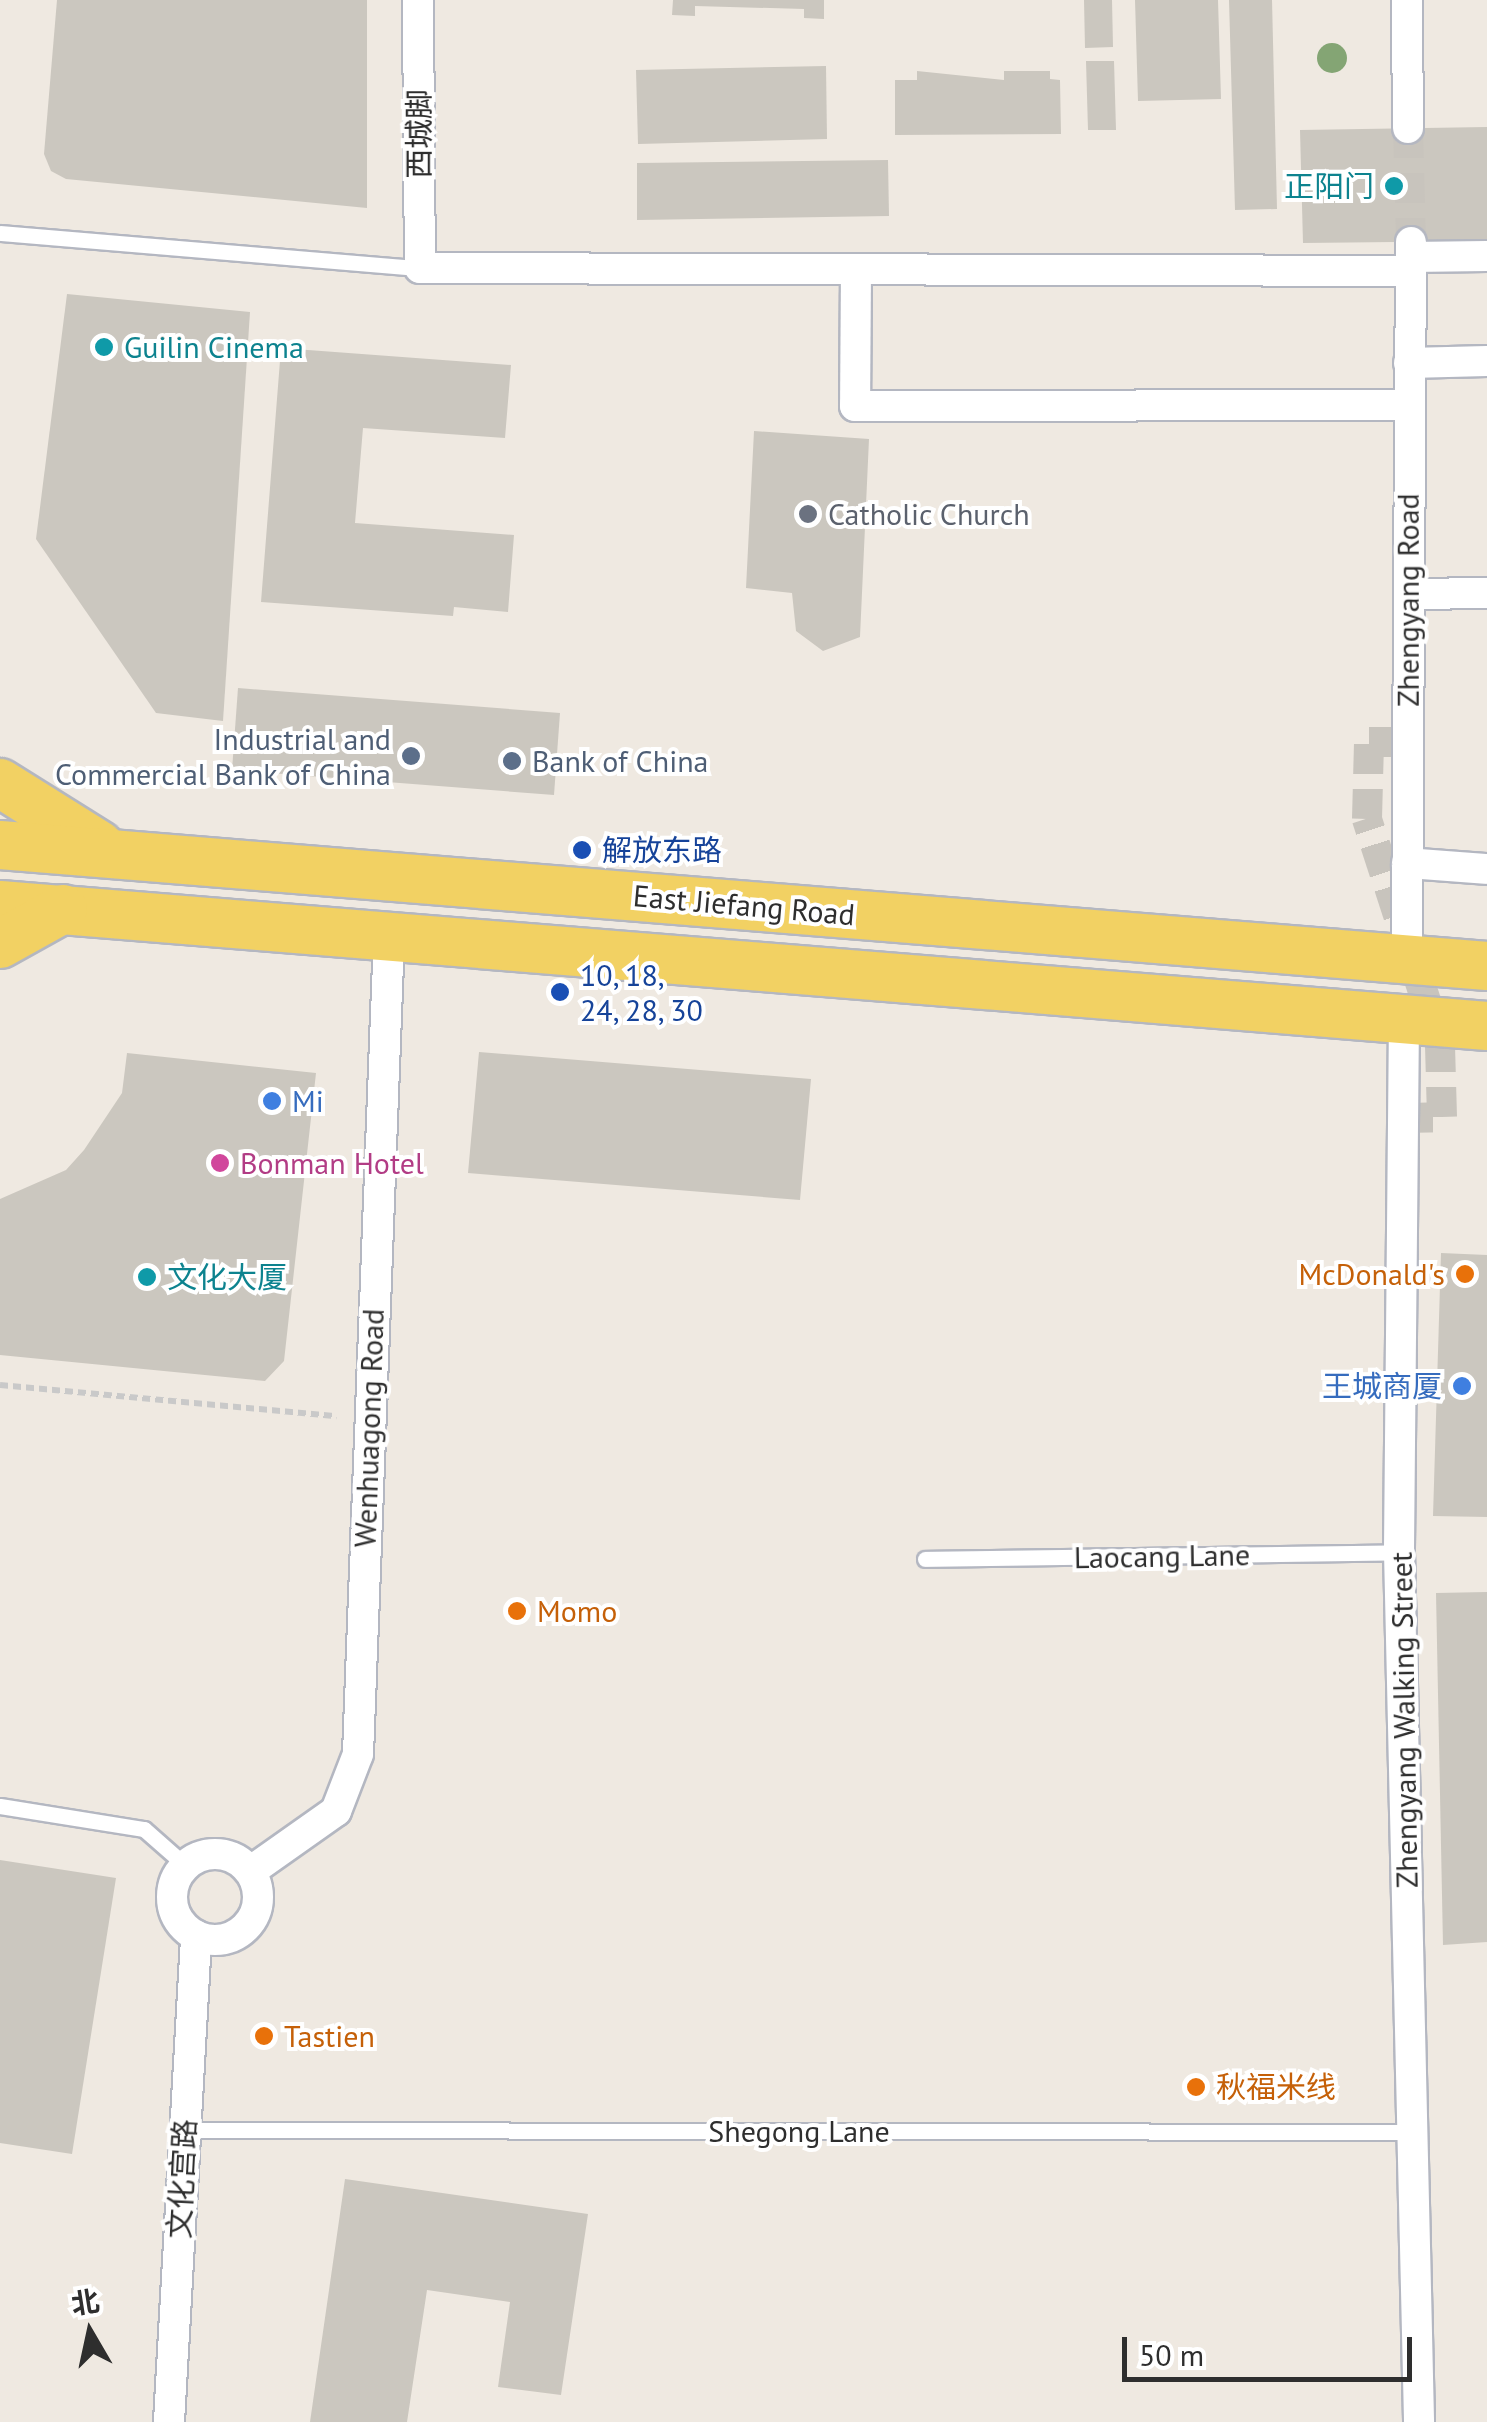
<!DOCTYPE html>
<meta charset="utf-8">
<style>
body{margin:0}
#map{position:relative;width:1487px;height:2422px;overflow:hidden;background:#efe9e1;font-family:"PT Sans","Noto Sans SC",sans-serif}
div>[style]{position:absolute}
[style*='--x']{left:calc(var(--x)*1px);top:calc(var(--y)*1px);width:calc(var(--w)*1px);rotate:calc(var(--a)*1deg)}
.building>*{inset:0;background:#cbc7bf}
.street-tunnel>*{height:30px;margin-top:-15px;transform-origin:0;background:repeating-linear-gradient(90deg,#c8c4bd 0 30px,transparent 0 45px)}
.path>*{height:6px;margin-top:-3px;transform-origin:0;background:repeating-linear-gradient(90deg,#c9c9c9 0 8px,transparent 0 13px)}
.roads{filter:drop-shadow(2px 0 #b4b7c1) drop-shadow(-2px 0 #b4b7c1) drop-shadow(0 2px #b4b7c1) drop-shadow(0 -2px #b4b7c1)}
.lane>*{height:15px;margin:-7.5px;padding:0 7.5px;transform-origin:7.5px;border-radius:7.5px;background:#fff}
.street>*{height:30px;margin:-15px;padding:0 15px;transform-origin:15px;border-radius:15px;background:#fff}
.street>.ring{margin:-15px;padding:0;box-sizing:content-box;background:none;border:30px solid #fff;border-radius:50%}
.primary>*{height:48px;margin:-24px;padding:0 24px;transform-origin:24px;border-radius:24px;background:#f2d163}
.trees>*{width:30px;height:30px;margin:-15px;border-radius:50%;background:#84a574}
.dots>*{width:28px;height:28px;translate:-50% -50%;box-sizing:border-box;border:5px solid #fff;border-radius:50%}
span{translate:-50% -50%;white-space:nowrap;text-align:center;line-height:1.15;-webkit-text-stroke:8px #fff;paint-order:stroke}
.street-label{font-size:30px;color:#2e2e2e}
.culture-label{font-size:30px;color:#0d838f}
.right{translate:-100% -50%;text-align:right}
.left{translate:0 -50%;text-align:left}
.worship-label{font-size:30px;color:#5b616d}
.service-label{font-size:30px;color:#4e5e75}
.transit-label{font-size:30px;color:#164399}
.shop-label{font-size:30px;color:#366cbe}
.hotel-label{font-size:30px;color:#b23c85}
.food-label{font-size:30px;color:#c56008}
.north{position:absolute;left:40px;top:2282px;width:100px;height:100px;-webkit-text-stroke:8px #fff;paint-order:stroke;rotate:351deg;font-size:28px;font-weight:700;line-height:40px;text-align:center;color:#2e2e2e}
.north::after{content:'';display:block;margin:auto;width:35px;height:45px;background:#2e2e2e;clip-path:polygon(50% 0,100% 100%,50% 72%,0 100%)}
.scale{position:absolute;left:1122px;top:2337px;width:290px;height:45px;box-sizing:border-box;border:5px solid #2e2e2e;border-top:0;padding-left:12px;font-size:30px;line-height:35px;white-space:nowrap;color:#2e2e2e;-webkit-text-stroke:8px #fff;paint-order:stroke}
</style>
<div id="map">
<div class="building">
<div style="clip-path:polygon(57px 0,367px 0,367px 208px,66px 179px,51px 171px,44px 154px)"></div>
<div style="clip-path:polygon(673px 0,824px 0,824px 19px,804px 18px,804px 9px,695px 6px,695px 16px,672px 15px)"></div>
<div style="clip-path:polygon(1084px 0,1112px 0,1113px 47px,1085px 48px)"></div>
<div style="clip-path:polygon(1135px 0,1218px 0,1221px 99px,1138px 101px)"></div>
<div style="clip-path:polygon(1229px 0,1272px 0,1277px 209px,1235px 210px)"></div>
<div style="clip-path:polygon(1086px 61px,1114px 61px,1116px 130px,1088px 130px)"></div>
<div style="clip-path:polygon(826px 66px,827px 139px,638px 144px,636px 70px)"></div>
<div style="clip-path:polygon(917px 71px,1004px 80px,1004px 71px,1050px 71px,1050px 79px,1060px 80px,1061px 134px,895px 135px,895px 80px,917px 80px)"></div>
<div style="clip-path:polygon(1487px 127px,1487px 241px,1303px 243px,1300px 130px)"></div>
<div style="clip-path:polygon(888px 160px,889px 216px,637px 220px,637px 163px)"></div>
<div style="clip-path:polygon(67px 294px,250px 312px,223px 721px,156px 713px,36px 539px)"></div>
<div style="clip-path:polygon(281px 348px,511px 365px,505px 438px,363px 428px,355px 523px,514px 535px,508px 612px,454px 607px,453px 616px,261px 602px)"></div>
<div style="clip-path:polygon(754px 431px,869px 439px,860px 637px,823px 651px,796px 631px,792px 593px,746px 588px)"></div>
<div style="clip-path:polygon(238px 688px,560px 713px,554px 795px,232px 770px)"></div>
<div style="clip-path:polygon(479px 1052px,811px 1079px,800px 1200px,468px 1173px)"></div>
<div style="clip-path:polygon(127px 1053px,316px 1073px,284px 1361px,265px 1381px,0 1355px,0 1199px,66px 1170px,84px 1150px,122px 1093px)"></div>
<div style="clip-path:polygon(1441px 1253px,1487px 1255px,1487px 1517px,1433px 1516px)"></div>
<div style="clip-path:polygon(1487px 1592px,1487px 1942px,1443px 1945px,1436px 1593px)"></div>
<div style="clip-path:polygon(0 1860px,116px 1878px,72px 2154px,0 2143px)"></div>
<div style="clip-path:polygon(345px 2179px,588px 2214px,561px 2395px,498px 2387px,510px 2302px,427px 2290px,407px 2422px,310px 2422px)"></div>
</div>
<div class="street-tunnel">
<div style="--x:1408;--y:128;--w:114;--a:88.5"></div>
<div style="--x:1403;--y:1118;--w:39;--a:-1"></div>
<div style="--x:1442;--y:1117;--w:73;--a:-91.6"></div>
<div style="--x:1440;--y:1044;--w:237;--a:-108"></div>
<div style="--x:1367;--y:819;--w:77;--a:-88.5"></div>
<div style="--x:1369;--y:742;--w:39;--a:0"></div>
</div>
<div class="path">
<div style="--x:0;--y:1385;--w:338;--a:5.3"></div>
</div>
<div class="roads">
<div class="lane">
<div style="--x:0;--y:233;--w:421;--a:4.8"></div>
<div style="--x:925;--y:1559;--w:474;--a:-0.8"></div>
<div style="--x:0;--y:1806;--w:146;--a:9.1"></div>
<div style="--x:144;--y:1829;--w:55;--a:41.3"></div>
<div style="--x:185;--y:2130;--w:1228;--a:0.09"></div>
</div>
<div class="street">
<div style="--x:418;--y:0;--w:268;--a:89.6"></div>
<div style="--x:420;--y:268;--w:991;--a:0.17"></div>
<div style="--x:1407;--y:0;--w:128;--a:89.6"></div>
<div style="--x:1411;--y:257;--w:76;--a:-0.8"></div>
<div style="--x:856;--y:270;--w:136;--a:90.4"></div>
<div style="--x:855;--y:406;--w:554;--a:-0.1"></div>
<div style="--x:1409;--y:363;--w:78;--a:-1.5"></div>
<div style="--x:1409;--y:594;--w:78;--a:-0.7"></div>
<div style="--x:1407;--y:863;--w:80;--a:4.3"></div>
<div style="--x:1407;--y:958;--w:716;--a:-89.68"></div>
<div style="--x:1404;--y:1018;--w:534;--a:90.54"></div>
<div style="--x:1399;--y:1552;--w:870;--a:88.68"></div>
<div class="ring" style="left:172px;top:1854px;width:56px;height:56px"></div>
<div style="--x:251;--y:1871;--w:104;--a:-35.2"></div>
<div style="--x:336;--y:1811;--w:61;--a:-68.9"></div>
<div style="--x:358;--y:1754;--w:819;--a:-87.83"></div>
<div style="--x:169;--y:2422;--w:487;--a:-86.8"></div>
</div>
<div class="primary">
<div style="--x:0;--y:783;--w:117;--a:32.1"></div>
<div style="--x:0;--y:845;--w:1492;--a:4.65"></div>
<div style="--x:0;--y:905;--w:1492;--a:4.65"></div>
<div style="--x:0;--y:944;--w:72;--a:-29.1"></div>
</div>
</div>
<div class="trees">
<div style="left:1332px;top:58px"></div>
</div>
<div class="dots">
<div style="left:1394px;top:186px;background:#0f9aa8"></div>
<div style="left:104px;top:347px;background:#0f9aa8"></div>
<div style="left:808px;top:514px;background:#6b7280"></div>
<div style="left:411px;top:756px;background:#5c6f8a"></div>
<div style="left:512px;top:761px;background:#5c6f8a"></div>
<div style="left:582px;top:850px;background:#1a4fb4"></div>
<div style="left:560px;top:992px;background:#1a4fb4"></div>
<div style="left:272px;top:1101px;background:#3f7fe0"></div>
<div style="left:220px;top:1163px;background:#d1479c"></div>
<div style="left:1465px;top:1274px;background:#e8710a"></div>
<div style="left:147px;top:1277px;background:#0f9aa8"></div>
<div style="left:1462px;top:1386px;background:#3f7fe0"></div>
<div style="left:517px;top:1611px;background:#e8710a"></div>
<div style="left:264px;top:2036px;background:#e8710a"></div>
<div style="left:1196px;top:2087px;background:#e8710a"></div>
</div>
<div class="street-label">
<span style="left:419px;top:134px;rotate:-90deg">西城脚</span>
<span style="left:1408px;top:600px;rotate:-90deg">Zhengyang Road</span>
<span style="left:744px;top:905px;rotate:5deg">East Jiefang Road</span>
<span style="left:369px;top:1428px;rotate:-88deg">Wenhuagong Road</span>
<span style="left:1162px;top:1556px;rotate:-1deg">Laocang Lane</span>
<span style="left:1404px;top:1720px;rotate:-91deg">Zhengyang Walking Street</span>
<span style="left:799px;top:2131px">Shegong Lane</span>
<span style="left:182px;top:2179px;rotate:-87deg">文化宫路</span>
</div>
<div class="culture-label">
<span class="right" style="left:1374px;top:186px">正阳门</span>
<span class="left" style="left:124px;top:347px">Guilin Cinema</span>
<span class="left" style="left:167px;top:1277px">文化大厦</span>
</div>
<div class="worship-label">
<span class="left" style="left:828px;top:514px">Catholic Church</span>
</div>
<div class="service-label">
<span class="right" style="left:391px;top:756px">Industrial and<br>Commercial Bank of China</span>
<span class="left" style="left:532px;top:761px">Bank of China</span>
</div>
<div class="transit-label">
<span class="left" style="left:602px;top:850px">解放东路</span>
<span class="left" style="left:580px;top:992px">10, 18,<br>24, 28, 30</span>
</div>
<div class="shop-label">
<span class="left" style="left:292px;top:1101px">Mi</span>
<span class="right" style="left:1442px;top:1386px">王城商厦</span>
</div>
<div class="hotel-label">
<span class="left" style="left:240px;top:1163px">Bonman Hotel</span>
</div>
<div class="food-label">
<span class="right" style="left:1445px;top:1274px">McDonald's</span>
<span class="left" style="left:537px;top:1611px">Momo</span>
<span class="left" style="left:284px;top:2036px">Tastien</span>
<span class="left" style="left:1216px;top:2087px">秋福米线</span>
</div>
<div class="north">北</div>
<div class="scale">50 m</div>
</div>
